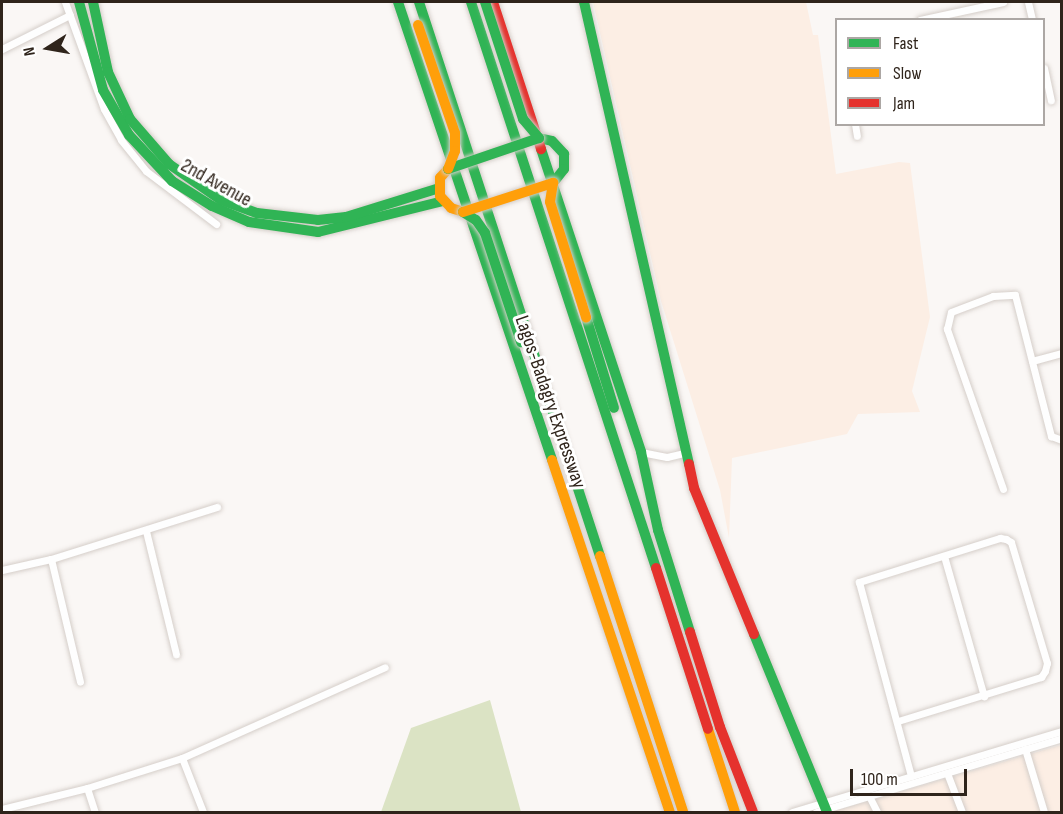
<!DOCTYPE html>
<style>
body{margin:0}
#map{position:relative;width:1063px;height:814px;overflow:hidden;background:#faf7f5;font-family:"Sofia Sans Condensed",sans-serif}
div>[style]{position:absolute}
.built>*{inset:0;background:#fceee4}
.green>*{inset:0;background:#dbe3c4}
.roads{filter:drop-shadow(0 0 2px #d5cec9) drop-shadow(0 0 2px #d5cec9)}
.street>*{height:7px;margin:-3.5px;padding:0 3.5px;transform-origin:3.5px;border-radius:3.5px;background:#fefefe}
.fast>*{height:10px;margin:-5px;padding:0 5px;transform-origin:5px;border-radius:5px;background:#30b455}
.slow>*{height:10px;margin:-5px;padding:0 5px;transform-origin:5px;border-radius:5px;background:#ff9f0a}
.jam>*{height:10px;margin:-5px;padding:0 5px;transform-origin:5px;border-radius:5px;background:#e5322d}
.bridges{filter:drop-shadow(0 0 2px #d5cec9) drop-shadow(0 0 2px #d5cec9)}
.fast-bridge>*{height:10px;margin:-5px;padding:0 5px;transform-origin:5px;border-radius:5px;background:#30b455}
.slow-bridge>*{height:10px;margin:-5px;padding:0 5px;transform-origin:5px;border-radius:5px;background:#ff9f0a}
span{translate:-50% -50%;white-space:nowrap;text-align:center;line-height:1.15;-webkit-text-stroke:6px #fff;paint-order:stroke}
.street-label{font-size:20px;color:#2f241b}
.frame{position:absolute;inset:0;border:3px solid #2f241b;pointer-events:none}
.legend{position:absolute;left:835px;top:18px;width:210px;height:108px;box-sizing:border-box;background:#fff;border:2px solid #aca7a4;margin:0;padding:8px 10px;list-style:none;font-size:18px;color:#2f241b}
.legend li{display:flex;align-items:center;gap:12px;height:30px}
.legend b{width:30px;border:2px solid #aca7a4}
.north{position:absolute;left:18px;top:18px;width:60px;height:60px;-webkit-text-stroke:4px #fff;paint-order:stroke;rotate:259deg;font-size:16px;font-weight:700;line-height:24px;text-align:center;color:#2f241b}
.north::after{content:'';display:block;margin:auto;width:21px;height:27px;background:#2f241b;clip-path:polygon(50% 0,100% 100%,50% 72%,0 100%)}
.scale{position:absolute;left:850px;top:769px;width:117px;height:27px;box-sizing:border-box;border:3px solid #2f241b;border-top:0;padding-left:8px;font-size:18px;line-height:21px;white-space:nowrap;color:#2f241b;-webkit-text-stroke:4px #fff;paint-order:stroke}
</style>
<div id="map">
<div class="built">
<i style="clip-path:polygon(593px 2px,806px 2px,813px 35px,818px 35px,836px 174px,899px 162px,910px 163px,930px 317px,912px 391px,920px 412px,858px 414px,847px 434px,732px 458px,729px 538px,720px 490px,661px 301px)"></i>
<i style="clip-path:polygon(1061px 745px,1061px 812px,831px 812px)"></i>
</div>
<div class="green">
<i style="clip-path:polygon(490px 700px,521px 812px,381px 812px,411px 728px)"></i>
</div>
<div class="roads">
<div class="street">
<i style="left:65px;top:2px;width:114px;rotate:70deg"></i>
<i style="left:104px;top:109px;width:35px;rotate:61deg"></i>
<i style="left:121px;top:140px;width:40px;rotate:51deg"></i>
<i style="left:146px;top:171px;width:88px;rotate:37.1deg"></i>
<i style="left:1028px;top:2px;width:18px;rotate:77deg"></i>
<i style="left:920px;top:20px;width:85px;rotate:-12.2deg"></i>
<i style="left:2px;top:49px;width:76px;rotate:-26.6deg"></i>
<i style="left:1044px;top:68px;width:33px;rotate:78deg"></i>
<i style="left:855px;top:124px;width:12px;rotate:81deg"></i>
<i style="left:1032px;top:361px;width:31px;rotate:-15deg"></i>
<i style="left:641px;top:452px;width:26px;rotate:11deg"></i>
<i style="left:667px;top:457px;width:18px;rotate:-13deg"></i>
<i style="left:1003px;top:489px;width:170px;rotate:-109.3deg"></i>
<i style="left:947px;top:329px;width:17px;rotate:-77deg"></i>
<i style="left:951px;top:312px;width:45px;rotate:-20.9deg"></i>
<i style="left:993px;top:296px;width:22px;rotate:-3deg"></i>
<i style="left:1015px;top:295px;width:146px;rotate:75.7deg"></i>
<i style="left:1051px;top:436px;width:12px;rotate:20deg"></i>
<i style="left:146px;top:531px;width:127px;rotate:76.3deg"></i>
<i style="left:944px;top:556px;width:146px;rotate:74.1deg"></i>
<i style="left:51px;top:559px;width:126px;rotate:76.7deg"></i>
<i style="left:2px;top:570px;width:50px;rotate:-12.7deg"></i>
<i style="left:51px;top:559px;width:174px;rotate:-17.4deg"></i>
<i style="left:898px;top:721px;width:150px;rotate:-17.1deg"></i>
<i style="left:1041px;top:677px;width:7px;rotate:-56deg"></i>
<i style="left:1045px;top:671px;width:8px;rotate:-76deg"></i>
<i style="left:1047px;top:663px;width:126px;rotate:-106.6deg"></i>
<i style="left:1011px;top:542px;width:6px;rotate:-149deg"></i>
<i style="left:1006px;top:539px;width:6px;rotate:-171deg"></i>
<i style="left:1000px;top:538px;width:148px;rotate:162.7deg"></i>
<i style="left:859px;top:582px;width:201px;rotate:75deg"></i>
<i style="left:1025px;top:749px;width:66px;rotate:73.2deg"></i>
<i style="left:182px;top:758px;width:58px;rotate:68.7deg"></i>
<i style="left:947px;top:773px;width:42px;rotate:69deg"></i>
<i style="left:87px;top:788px;width:25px;rotate:72deg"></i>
<i style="left:869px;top:796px;width:18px;rotate:63deg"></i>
<i style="left:2px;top:809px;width:88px;rotate:-13.9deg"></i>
<i style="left:87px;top:788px;width:100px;rotate:-17.5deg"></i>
<i style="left:182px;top:758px;width:222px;rotate:-24.1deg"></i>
<i style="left:792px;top:812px;width:282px;rotate:-16.7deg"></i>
<i style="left:816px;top:812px;width:257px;rotate:-16.7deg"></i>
</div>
<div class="fast">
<i style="left:79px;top:2px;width:91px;rotate:74.7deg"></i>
<i style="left:103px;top:90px;width:52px;rotate:60deg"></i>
<i style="left:129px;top:135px;width:63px;rotate:46.9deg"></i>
<i style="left:172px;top:181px;width:47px;rotate:32deg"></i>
<i style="left:212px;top:206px;width:40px;rotate:23.4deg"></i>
<i style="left:249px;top:222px;width:70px;rotate:8.2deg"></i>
<i style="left:318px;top:232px;width:129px;rotate:-13.9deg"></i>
<i style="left:93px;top:2px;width:72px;rotate:77.9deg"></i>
<i style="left:108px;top:72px;width:52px;rotate:64.9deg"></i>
<i style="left:130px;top:119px;width:60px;rotate:49.1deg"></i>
<i style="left:169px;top:164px;width:63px;rotate:34.7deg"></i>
<i style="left:221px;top:200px;width:38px;rotate:20deg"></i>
<i style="left:257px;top:213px;width:61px;rotate:6.5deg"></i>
<i style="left:318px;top:220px;width:28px;rotate:-6deg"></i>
<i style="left:346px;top:217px;width:97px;rotate:-17.3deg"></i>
<i style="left:398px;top:2px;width:483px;rotate:71.4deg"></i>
<i style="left:419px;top:2px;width:583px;rotate:71.91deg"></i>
<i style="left:471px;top:2px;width:595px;rotate:71.9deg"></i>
<i style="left:584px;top:2px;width:474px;rotate:77.2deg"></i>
<i style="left:539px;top:138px;width:13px;rotate:13deg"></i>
<i style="left:552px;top:141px;width:18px;rotate:47deg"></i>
<i style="left:564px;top:154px;width:15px;rotate:90deg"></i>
<i style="left:564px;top:169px;width:18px;rotate:128deg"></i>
<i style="left:541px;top:149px;width:319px;rotate:71.7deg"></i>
<i style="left:641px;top:452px;width:80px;rotate:77.7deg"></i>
<i style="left:658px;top:530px;width:107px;rotate:72.6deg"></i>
<i style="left:586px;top:317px;width:95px;rotate:72.9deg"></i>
<i style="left:754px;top:634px;width:192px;rotate:67.7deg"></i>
</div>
<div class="slow">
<i style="left:448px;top:169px;width:12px;rotate:132deg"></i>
<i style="left:440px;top:178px;width:18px;rotate:90deg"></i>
<i style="left:440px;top:196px;width:16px;rotate:47deg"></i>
<i style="left:451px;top:208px;width:13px;rotate:18deg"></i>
<i style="left:552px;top:460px;width:371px;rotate:71.5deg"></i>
<i style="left:600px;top:556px;width:269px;rotate:72deg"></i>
<i style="left:708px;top:729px;width:87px;rotate:72deg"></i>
</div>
<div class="jam">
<i style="left:493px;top:2px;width:155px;rotate:71.9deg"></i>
<i style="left:689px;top:464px;width:25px;rotate:78deg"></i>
<i style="left:694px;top:488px;width:158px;rotate:67.7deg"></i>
<i style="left:656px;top:568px;width:169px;rotate:72.1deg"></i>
<i style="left:690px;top:632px;width:100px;rotate:72.5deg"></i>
<i style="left:720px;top:727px;width:91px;rotate:68.8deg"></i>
</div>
</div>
<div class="bridges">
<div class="fast-bridge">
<i style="left:485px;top:2px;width:123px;rotate:72deg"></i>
<i style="left:523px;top:119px;width:25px;rotate:50deg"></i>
<i style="left:448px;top:169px;width:96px;rotate:-18.8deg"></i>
<i style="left:463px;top:212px;width:15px;rotate:32deg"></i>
<i style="left:476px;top:220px;width:16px;rotate:55deg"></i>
<i style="left:485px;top:233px;width:115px;rotate:71.7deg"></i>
</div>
<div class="slow-bridge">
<i style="left:418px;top:25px;width:114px;rotate:71.1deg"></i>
<i style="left:455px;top:133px;width:18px;rotate:90deg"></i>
<i style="left:455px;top:151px;width:19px;rotate:111deg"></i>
<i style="left:553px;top:183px;width:19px;rotate:99deg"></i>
<i style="left:550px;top:202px;width:121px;rotate:72.6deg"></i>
<i style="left:463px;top:212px;width:95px;rotate:-17.9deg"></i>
</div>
</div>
<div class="street-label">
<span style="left:216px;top:183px;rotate:29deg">2nd Avenue</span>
<span style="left:550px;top:402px;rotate:71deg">Lagos-Badagry Expressway</span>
</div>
<div class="frame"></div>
<ul class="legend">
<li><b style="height:8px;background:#30b455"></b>Fast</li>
<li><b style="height:8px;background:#ff9f0a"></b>Slow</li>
<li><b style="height:8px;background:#e5322d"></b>Jam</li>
</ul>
<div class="north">N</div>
<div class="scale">100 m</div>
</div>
